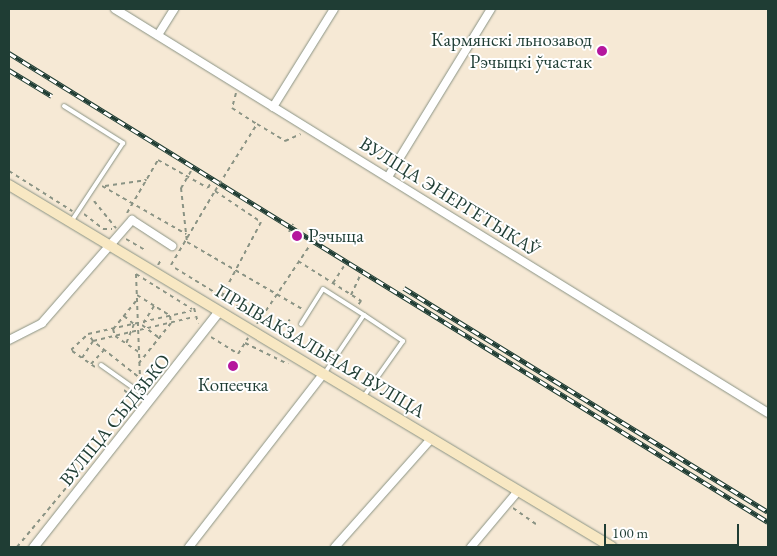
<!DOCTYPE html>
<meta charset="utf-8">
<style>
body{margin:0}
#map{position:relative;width:777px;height:556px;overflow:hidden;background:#f6e9d5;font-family:"EB Garamond",serif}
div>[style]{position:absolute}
.path>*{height:2px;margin-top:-1px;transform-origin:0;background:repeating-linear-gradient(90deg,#8a9384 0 4px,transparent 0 8px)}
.roads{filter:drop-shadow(0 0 1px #8a9384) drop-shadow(0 0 1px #8a9384)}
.service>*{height:4px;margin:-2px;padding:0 2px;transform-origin:2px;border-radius:2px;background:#fff}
.minor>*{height:8px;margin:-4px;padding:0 4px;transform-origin:4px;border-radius:4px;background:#fff}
.tertiary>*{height:9px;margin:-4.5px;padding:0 4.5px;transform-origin:4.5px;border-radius:4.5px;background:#fff}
.secondary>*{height:10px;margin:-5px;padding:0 5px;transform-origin:5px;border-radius:5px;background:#f8e8c3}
.rail>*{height:4.5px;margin-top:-2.25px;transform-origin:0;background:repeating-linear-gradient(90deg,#fff 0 8px,#1f3d34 0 16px);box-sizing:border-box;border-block:1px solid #1f3d34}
.path-bridge>*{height:2px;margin-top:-1px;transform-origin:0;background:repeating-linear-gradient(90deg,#8a9384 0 4px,transparent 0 8px)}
.dots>*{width:14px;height:14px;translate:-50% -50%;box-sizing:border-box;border:2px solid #fff;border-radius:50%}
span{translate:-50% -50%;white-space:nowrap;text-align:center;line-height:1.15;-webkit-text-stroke:4px #fff;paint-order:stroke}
.poi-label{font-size:19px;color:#1f3d34}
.right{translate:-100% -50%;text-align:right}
.left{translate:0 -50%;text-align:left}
.street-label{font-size:19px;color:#1f3d34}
.frame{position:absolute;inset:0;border:10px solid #1f3d34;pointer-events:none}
.scale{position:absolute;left:604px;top:524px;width:135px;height:22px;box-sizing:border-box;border:2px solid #1f3d34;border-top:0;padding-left:6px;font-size:15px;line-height:18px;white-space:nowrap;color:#1f3d34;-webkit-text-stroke:4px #fff;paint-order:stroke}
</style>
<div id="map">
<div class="path">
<i style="left:236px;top:93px;width:16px;rotate:105deg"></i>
<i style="left:232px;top:108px;width:30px;rotate:33deg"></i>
<i style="left:257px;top:124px;width:33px;rotate:31deg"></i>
<i style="left:285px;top:141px;width:17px;rotate:-24deg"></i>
<i style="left:9px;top:171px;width:75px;rotate:32.4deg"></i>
<i style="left:191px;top:171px;width:20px;rotate:120deg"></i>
<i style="left:181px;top:188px;width:54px;rotate:83.7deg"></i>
<i style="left:187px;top:242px;width:133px;rotate:30.2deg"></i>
<i style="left:102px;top:186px;width:97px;rotate:29.7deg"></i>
<i style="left:105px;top:186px;width:42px;rotate:-8.1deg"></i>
<i style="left:94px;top:201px;width:35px;rotate:51deg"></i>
<i style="left:127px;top:213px;width:61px;rotate:-59.7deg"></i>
<i style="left:158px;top:160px;width:57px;rotate:29.2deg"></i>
<i style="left:208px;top:188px;width:15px;rotate:-62deg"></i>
<i style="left:84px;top:214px;width:24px;rotate:38deg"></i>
<i style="left:103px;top:229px;width:9px"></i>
<i style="left:289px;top:232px;width:9px;rotate:-63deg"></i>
<i style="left:126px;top:239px;width:22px;rotate:30deg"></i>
<i style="left:298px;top:261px;width:75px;rotate:32.4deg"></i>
<i style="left:361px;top:301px;width:5px;rotate:127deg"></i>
<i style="left:158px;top:265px;width:6px;rotate:-59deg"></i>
<i style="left:171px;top:265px;width:86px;rotate:-59.3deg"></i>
<i style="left:215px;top:191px;width:55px;rotate:34deg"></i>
<i style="left:261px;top:222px;width:84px;rotate:117.8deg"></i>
<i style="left:175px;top:268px;width:178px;rotate:31.5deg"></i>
<i style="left:136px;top:274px;width:104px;rotate:87.8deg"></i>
<i style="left:136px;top:274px;width:66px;rotate:32deg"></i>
<i style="left:333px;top:283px;width:20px;rotate:-57deg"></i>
<i style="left:137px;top:295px;width:39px;rotate:32deg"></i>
<i style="left:170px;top:316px;width:7px;rotate:82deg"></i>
<i style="left:171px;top:323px;width:51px;rotate:128.7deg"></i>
<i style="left:351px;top:295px;width:21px;rotate:-65deg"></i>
<i style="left:136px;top:301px;width:36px;rotate:129deg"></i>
<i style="left:113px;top:329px;width:7px;rotate:74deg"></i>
<i style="left:115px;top:336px;width:29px;rotate:34deg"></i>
<i style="left:154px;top:306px;width:22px;rotate:122deg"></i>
<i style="left:142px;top:325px;width:21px;rotate:37deg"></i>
<i style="left:194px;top:308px;width:16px;rotate:75deg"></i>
<i style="left:124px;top:316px;width:13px;rotate:39deg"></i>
<i style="left:134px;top:324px;width:22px;rotate:112deg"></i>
<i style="left:257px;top:324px;width:95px;rotate:-56.1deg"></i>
<i style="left:274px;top:328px;width:18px;rotate:-27deg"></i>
<i style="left:211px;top:337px;width:32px;rotate:32deg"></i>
<i style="left:238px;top:354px;width:19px;rotate:-58deg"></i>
<i style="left:245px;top:343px;width:48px;rotate:26deg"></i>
<i style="left:82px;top:358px;width:20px;rotate:-57deg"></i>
<i style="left:93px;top:341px;width:7px;rotate:-124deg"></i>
<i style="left:91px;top:364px;width:19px;rotate:-47deg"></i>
<i style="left:95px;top:367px;width:29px;rotate:-145deg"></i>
<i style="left:71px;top:350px;width:23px;rotate:-43deg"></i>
<i style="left:88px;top:334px;width:106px;rotate:-12.6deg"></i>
<i style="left:150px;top:386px;width:73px;rotate:-141.7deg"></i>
<i style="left:93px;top:341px;width:104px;rotate:-13.4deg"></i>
<i style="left:124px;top:390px;width:17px;rotate:40deg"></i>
<i style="left:513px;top:508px;width:28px;rotate:35deg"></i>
<i style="left:17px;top:547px;width:107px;rotate:-50.3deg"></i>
</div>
<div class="roads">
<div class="service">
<i style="left:64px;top:106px;width:70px;rotate:32.1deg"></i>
<i style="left:123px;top:143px;width:95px;rotate:123.4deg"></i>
<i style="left:301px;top:324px;width:41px;rotate:-57.8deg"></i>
<i style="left:323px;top:289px;width:49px;rotate:32.4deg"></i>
<i style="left:101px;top:365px;width:59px;rotate:35.3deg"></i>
<i style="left:324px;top:374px;width:71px;rotate:-55.9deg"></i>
<i style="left:364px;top:315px;width:47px;rotate:33.7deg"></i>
<i style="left:403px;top:341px;width:67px;rotate:125.3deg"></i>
</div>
<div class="minor">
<i style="left:115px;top:9px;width:768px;rotate:31.74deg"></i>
<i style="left:158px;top:35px;width:31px;rotate:-58deg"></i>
<i style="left:273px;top:107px;width:115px;rotate:-58.1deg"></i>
<i style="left:388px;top:177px;width:197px;rotate:-58.5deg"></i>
<i style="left:9px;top:340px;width:37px;rotate:-27deg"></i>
<i style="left:42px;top:323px;width:137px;rotate:-48.9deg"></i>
<i style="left:132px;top:220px;width:48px;rotate:33deg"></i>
<i style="left:189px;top:547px;width:219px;rotate:-52.2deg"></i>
<i style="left:335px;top:547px;width:144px;rotate:-48.4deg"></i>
<i style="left:471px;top:547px;width:73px;rotate:-50deg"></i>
</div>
<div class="tertiary">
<i style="left:33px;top:547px;width:300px;rotate:-51.8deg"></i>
</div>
<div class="secondary">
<i style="left:9px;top:185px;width:703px;rotate:30.98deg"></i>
</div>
</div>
<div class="rail">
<i style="left:9px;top:53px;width:892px;rotate:31.71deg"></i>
<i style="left:9px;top:70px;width:50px;rotate:31.2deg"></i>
<i style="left:404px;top:288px;width:427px;rotate:31.6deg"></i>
</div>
<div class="path-bridge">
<i style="left:215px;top:191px;width:79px;rotate:-57.9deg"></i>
</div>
<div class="dots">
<i style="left:602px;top:51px;background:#b5179e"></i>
<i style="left:297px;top:236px;background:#b5179e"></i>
<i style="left:233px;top:366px;background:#b5179e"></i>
</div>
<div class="poi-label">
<span class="right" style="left:592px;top:51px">Кармянскі льнозавод<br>Рэчыцкі ўчастак</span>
<span class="left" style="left:308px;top:236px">Рэчыца</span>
<span style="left:233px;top:385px">Копеечка</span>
</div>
<div class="street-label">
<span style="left:450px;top:197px;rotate:32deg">ВУЛІЦА ЭНЕРГЕТЫКАЎ</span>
<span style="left:320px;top:351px;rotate:31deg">ПРЫВАКЗАЛЬНАЯ ВУЛІЦА</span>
<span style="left:115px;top:420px;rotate:-51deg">ВУЛІЦА СЫДЗЬКО</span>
</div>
<div class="frame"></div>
<div class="scale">100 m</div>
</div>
